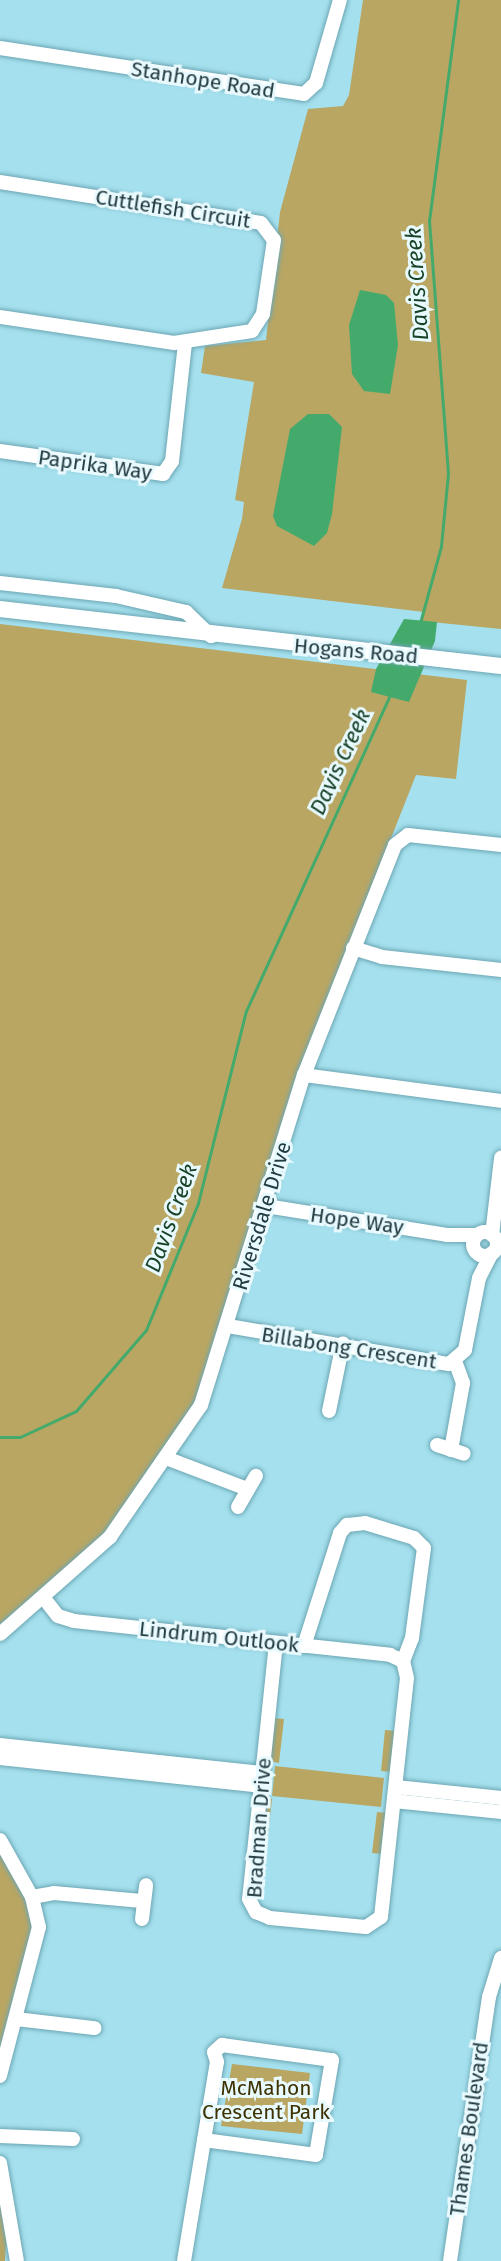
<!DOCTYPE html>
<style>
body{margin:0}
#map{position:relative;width:501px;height:2261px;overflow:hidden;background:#a5e0ee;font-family:"Fira Sans",sans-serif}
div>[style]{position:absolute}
.green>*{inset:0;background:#b9a663}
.water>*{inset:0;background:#44aa6c}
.stream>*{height:3px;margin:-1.5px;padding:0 1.5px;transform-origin:1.5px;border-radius:1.5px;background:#44aa6c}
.roads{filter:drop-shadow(0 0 2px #6ca6b3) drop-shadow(0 0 2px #6ca6b3)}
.minor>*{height:14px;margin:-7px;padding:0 7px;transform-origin:7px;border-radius:7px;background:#fff}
.minor>.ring{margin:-7px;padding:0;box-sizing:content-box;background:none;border:14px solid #fff;border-radius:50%}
.tertiary>*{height:16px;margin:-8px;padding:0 8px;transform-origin:8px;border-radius:8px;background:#fff}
span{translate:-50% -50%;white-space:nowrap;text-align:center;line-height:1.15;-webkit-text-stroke:6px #e8fafe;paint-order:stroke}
.street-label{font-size:21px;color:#223b40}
.park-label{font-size:21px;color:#3f3201}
.water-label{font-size:22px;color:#194329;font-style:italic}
</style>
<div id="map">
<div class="green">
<i style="clip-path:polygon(363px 0,501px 0,501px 629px,421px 621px,424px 612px,222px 588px,242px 519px,244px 502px,235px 500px,254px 382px,201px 373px,205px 346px,266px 340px,280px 212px,308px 109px,343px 106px,349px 95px)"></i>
<i style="clip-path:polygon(0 624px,467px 680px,456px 779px,416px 775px,304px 1058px,196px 1401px,115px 1522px,82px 1556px,0 1624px)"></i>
<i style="clip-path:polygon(274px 1718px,284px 1719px,279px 1763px,269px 1761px)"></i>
<i style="clip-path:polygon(385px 1730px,396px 1731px,392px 1772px,381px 1771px)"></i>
<i style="clip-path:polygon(275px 1766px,384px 1778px,381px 1807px,272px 1796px)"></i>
<i style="clip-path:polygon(265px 1798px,272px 1799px,267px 1842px,261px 1841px)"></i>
<i style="clip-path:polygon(377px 1812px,387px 1813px,383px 1854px,372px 1853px)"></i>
<i style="clip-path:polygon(0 1851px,29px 1906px,33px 1932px,0 2052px)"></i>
<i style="clip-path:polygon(232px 2064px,310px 2073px,302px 2134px,221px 2126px)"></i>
<i style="clip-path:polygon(0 2194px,7px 2229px,5px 2261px,0 2261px)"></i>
</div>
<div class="water">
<i style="clip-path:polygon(360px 290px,386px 295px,394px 303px,398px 345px,390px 394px,364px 391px,352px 374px,349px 325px)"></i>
<i style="clip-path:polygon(308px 414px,329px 414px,342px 427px,332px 514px,327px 533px,314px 546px,277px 526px,273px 516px,290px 429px)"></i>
<i style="clip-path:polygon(404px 619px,437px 622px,435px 641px,409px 702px,371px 692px,376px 669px)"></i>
</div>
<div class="stream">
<i style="left:420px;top:623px;width:80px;rotate:-74.7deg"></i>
<i style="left:441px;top:546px;width:73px;rotate:-84.5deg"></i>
<i style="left:448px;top:473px;width:253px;rotate:-94.3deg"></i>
<i style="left:429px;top:221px;width:223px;rotate:-82.5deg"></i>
<i style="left:0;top:1437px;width:20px"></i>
<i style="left:20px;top:1437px;width:62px;rotate:-24.9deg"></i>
<i style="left:76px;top:1411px;width:107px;rotate:-49.2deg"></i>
<i style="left:146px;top:1330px;width:137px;rotate:-67.7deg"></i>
<i style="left:198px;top:1203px;width:198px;rotate:-76deg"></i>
<i style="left:246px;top:1011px;width:347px;rotate:-65.5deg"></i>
</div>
<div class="roads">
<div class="minor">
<i style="left:0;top:48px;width:307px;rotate:8.6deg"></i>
<i style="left:304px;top:94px;width:16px;rotate:-43deg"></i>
<i style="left:316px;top:83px;width:86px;rotate:-73.9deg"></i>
<i style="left:0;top:182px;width:264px;rotate:8.9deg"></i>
<i style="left:261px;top:223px;width:21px;rotate:53deg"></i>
<i style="left:274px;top:240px;width:75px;rotate:98.5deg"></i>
<i style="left:263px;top:314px;width:20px;rotate:123deg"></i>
<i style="left:252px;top:331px;width:79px;rotate:171.3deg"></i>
<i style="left:174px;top:343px;width:176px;rotate:-171.5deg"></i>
<i style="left:0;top:451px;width:165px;rotate:8deg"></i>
<i style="left:163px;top:474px;width:16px;rotate:-55deg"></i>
<i style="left:172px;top:461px;width:119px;rotate:-83.7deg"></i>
<i style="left:0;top:583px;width:117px;rotate:6.4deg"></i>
<i style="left:116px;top:596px;width:72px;rotate:12.9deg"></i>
<i style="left:186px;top:612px;width:35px;rotate:44deg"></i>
<i style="left:353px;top:948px;width:30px;rotate:17deg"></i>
<i style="left:382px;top:957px;width:120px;rotate:6.2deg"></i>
<i style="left:304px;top:1075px;width:199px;rotate:7.5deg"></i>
<i style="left:266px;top:1206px;width:183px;rotate:9.1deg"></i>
<i style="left:447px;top:1235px;width:30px"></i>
<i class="ring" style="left:473px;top:1232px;width:10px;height:10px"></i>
<i style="left:492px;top:1235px;width:78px;rotate:-83.3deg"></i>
<i style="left:228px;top:1326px;width:224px;rotate:9.8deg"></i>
<i style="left:449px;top:1364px;width:21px;rotate:-41deg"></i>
<i style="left:465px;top:1350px;width:73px;rotate:-79deg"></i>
<i style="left:479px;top:1278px;width:28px;rotate:-63deg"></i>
<i style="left:329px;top:1411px;width:69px;rotate:-78.4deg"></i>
<i style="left:437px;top:1445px;width:28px;rotate:18deg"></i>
<i style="left:451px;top:1450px;width:68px;rotate:-79.8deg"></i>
<i style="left:463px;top:1383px;width:23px;rotate:-110deg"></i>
<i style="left:166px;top:1458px;width:87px;rotate:20.9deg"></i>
<i style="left:238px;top:1507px;width:36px;rotate:-60deg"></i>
<i style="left:43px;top:1597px;width:24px;rotate:52deg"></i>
<i style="left:58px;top:1616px;width:17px;rotate:17deg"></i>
<i style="left:74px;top:1621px;width:318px;rotate:6.1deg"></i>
<i style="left:390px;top:1655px;width:14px;rotate:25deg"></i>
<i style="left:0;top:1634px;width:147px;rotate:-41.4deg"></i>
<i style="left:110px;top:1537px;width:160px;rotate:-55.4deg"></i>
<i style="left:201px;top:1405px;width:346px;rotate:-72.7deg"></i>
<i style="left:304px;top:1075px;width:247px;rotate:-68.4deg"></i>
<i style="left:395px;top:845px;width:16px;rotate:-38deg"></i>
<i style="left:408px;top:835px;width:94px;rotate:6.1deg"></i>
<i style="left:276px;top:1643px;width:257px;rotate:96deg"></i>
<i style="left:249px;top:1899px;width:15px;rotate:62deg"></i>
<i style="left:256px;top:1912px;width:15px;rotate:23deg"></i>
<i style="left:270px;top:1918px;width:96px;rotate:5.4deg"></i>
<i style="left:366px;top:1927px;width:18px;rotate:-34deg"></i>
<i style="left:381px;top:1917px;width:240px;rotate:-83.8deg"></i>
<i style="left:407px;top:1678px;width:17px;rotate:-103deg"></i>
<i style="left:304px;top:1646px;width:119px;rotate:-72.3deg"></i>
<i style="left:340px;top:1533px;width:11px;rotate:-49deg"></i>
<i style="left:347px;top:1525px;width:18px;rotate:-6deg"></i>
<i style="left:365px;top:1523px;width:51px;rotate:17deg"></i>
<i style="left:414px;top:1538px;width:14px;rotate:45deg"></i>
<i style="left:424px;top:1548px;width:91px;rotate:97.6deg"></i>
<i style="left:412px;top:1638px;width:25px;rotate:111deg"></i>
<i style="left:0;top:1745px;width:263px;rotate:6.1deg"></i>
<i style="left:0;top:1758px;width:262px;rotate:6.1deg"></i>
<i style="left:396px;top:1787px;width:106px;rotate:6deg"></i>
<i style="left:394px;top:1801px;width:108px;rotate:5.9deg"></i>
<i style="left:0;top:1840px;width:65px;rotate:60.7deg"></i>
<i style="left:32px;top:1897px;width:31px;rotate:77deg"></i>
<i style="left:39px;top:1927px;width:154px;rotate:104.7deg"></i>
<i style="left:32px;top:1897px;width:22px;rotate:-10deg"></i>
<i style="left:54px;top:1893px;width:88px;rotate:5.2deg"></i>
<i style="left:142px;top:1919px;width:34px;rotate:-83deg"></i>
<i style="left:16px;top:2019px;width:79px;rotate:6.6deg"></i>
<i style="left:0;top:2136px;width:73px;rotate:2.4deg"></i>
<i style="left:0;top:2163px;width:99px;rotate:80.2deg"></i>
<i style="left:184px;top:2261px;width:202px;rotate:-80.6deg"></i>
<i style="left:217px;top:2062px;width:10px;rotate:-107deg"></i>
<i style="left:214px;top:2052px;width:11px;rotate:-41deg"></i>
<i style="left:222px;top:2045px;width:111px;rotate:7.8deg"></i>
<i style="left:332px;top:2060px;width:96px;rotate:99.6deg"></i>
<i style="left:316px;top:2155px;width:113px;rotate:-172.4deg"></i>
<i style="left:450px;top:2261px;width:267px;rotate:-81.6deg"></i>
<i style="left:489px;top:1997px;width:41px;rotate:-72.9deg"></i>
</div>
<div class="tertiary">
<i style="left:0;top:609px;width:504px;rotate:6.49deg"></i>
</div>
</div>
<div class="street-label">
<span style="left:203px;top:80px;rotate:9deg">Stanhope Road</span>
<span style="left:173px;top:209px;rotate:9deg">Cuttlefish Circuit</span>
<span style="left:95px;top:465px;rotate:8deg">Paprika Way</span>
<span style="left:356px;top:651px;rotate:5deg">Hogans Road</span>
<span style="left:262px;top:1216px;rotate:-73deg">Riversdale Drive</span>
<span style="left:357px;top:1221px;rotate:8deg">Hope Way</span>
<span style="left:349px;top:1348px;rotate:9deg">Billabong Crescent</span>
<span style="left:219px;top:1637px;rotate:6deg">Lindrum Outlook</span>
<span style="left:259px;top:1828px;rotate:-86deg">Bradman Drive</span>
<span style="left:469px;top:2129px;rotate:-82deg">Thames Boulevard</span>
</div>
<div class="park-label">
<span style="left:266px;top:2100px">McMahon<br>Crescent Park</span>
</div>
<div class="water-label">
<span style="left:417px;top:284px;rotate:-94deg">Davis Creek</span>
<span style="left:340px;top:762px;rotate:-65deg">Davis Creek</span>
<span style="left:171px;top:1218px;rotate:-70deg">Davis Creek</span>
</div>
</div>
